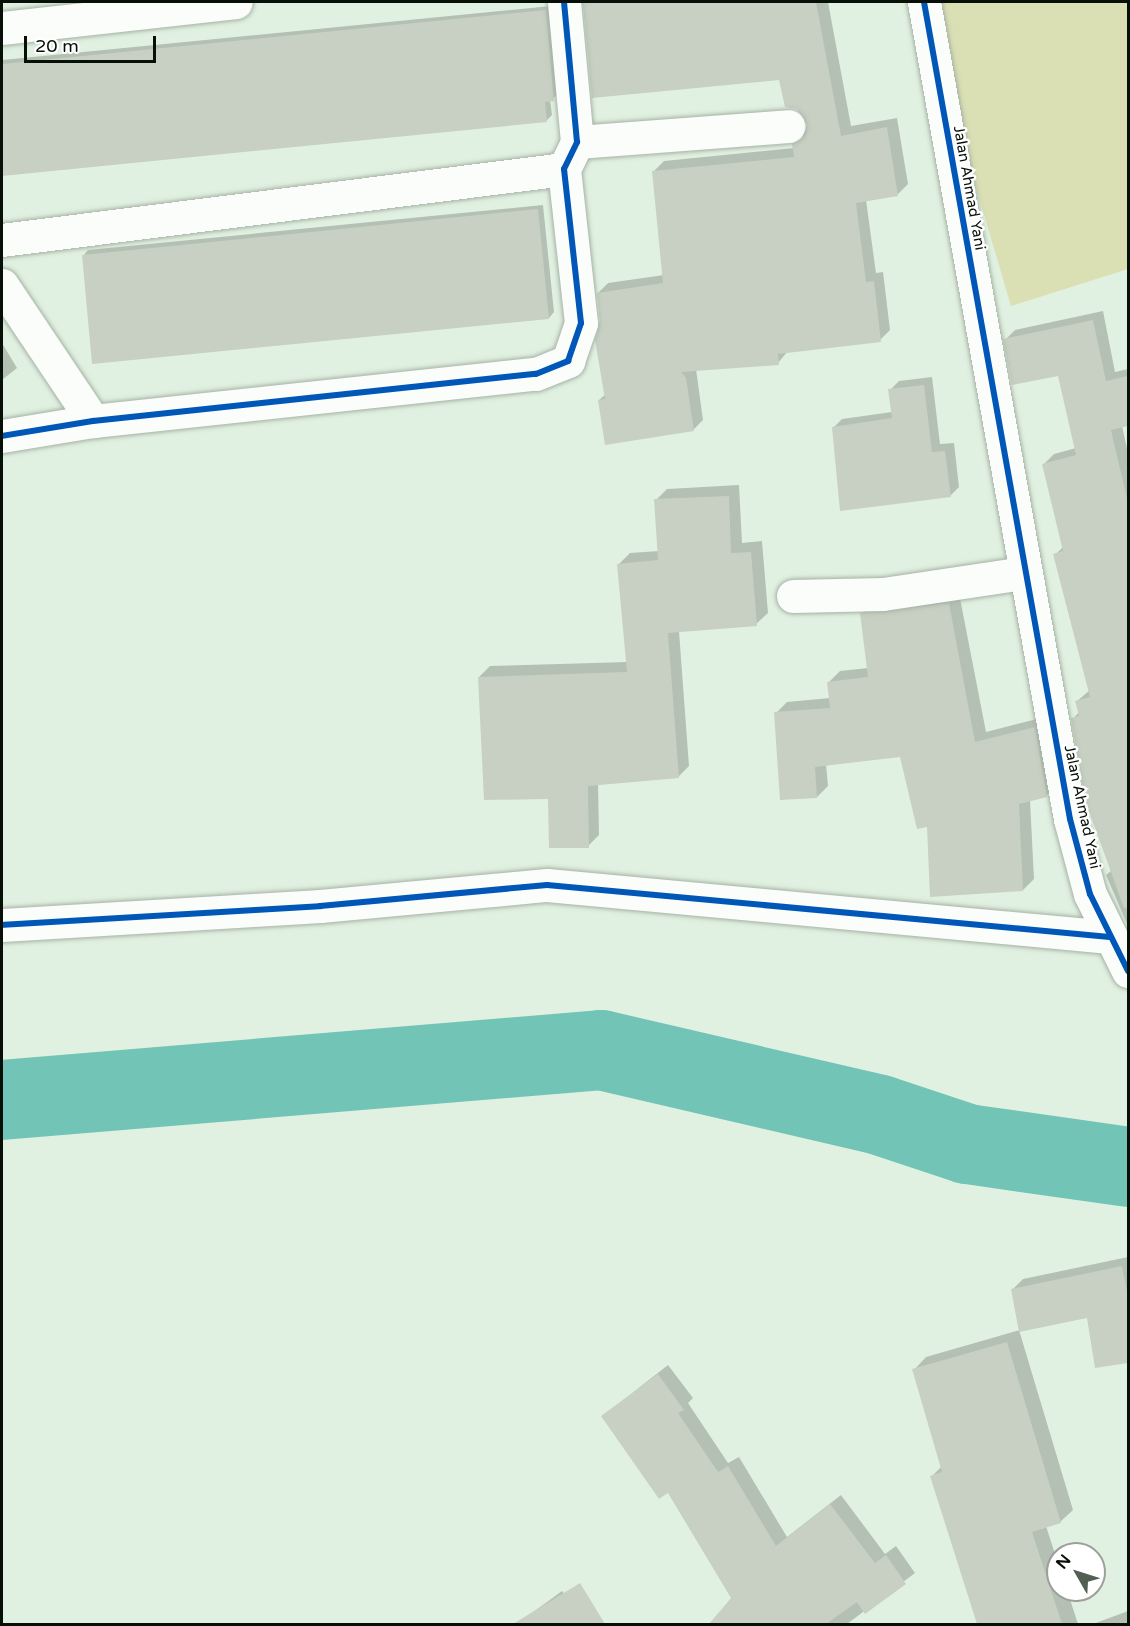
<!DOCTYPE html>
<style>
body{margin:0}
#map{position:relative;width:1130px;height:1626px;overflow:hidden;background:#e1f1e1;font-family:"Varela Round",sans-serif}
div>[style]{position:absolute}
.green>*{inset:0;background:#dadfb4}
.shadow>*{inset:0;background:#0003}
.river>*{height:80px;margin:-40px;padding:0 40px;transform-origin:40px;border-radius:40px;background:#72c4b6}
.building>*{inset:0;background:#c7d0c3}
.roads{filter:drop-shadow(0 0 2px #a6b2a6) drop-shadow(0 0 2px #a6b2a6)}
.street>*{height:33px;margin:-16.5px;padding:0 16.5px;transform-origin:16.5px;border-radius:16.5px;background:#fafdfa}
.secondary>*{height:33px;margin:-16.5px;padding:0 16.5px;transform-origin:16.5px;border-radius:16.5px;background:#fafdfa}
.cycleway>*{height:6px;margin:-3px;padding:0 3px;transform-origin:3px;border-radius:3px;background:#0057b8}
span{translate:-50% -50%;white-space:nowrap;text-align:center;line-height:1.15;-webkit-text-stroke:5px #fff;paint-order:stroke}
.street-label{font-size:15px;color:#071007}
.frame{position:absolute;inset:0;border:3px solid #071007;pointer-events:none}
.north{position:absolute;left:1046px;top:1542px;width:60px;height:60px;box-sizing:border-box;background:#fff;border:2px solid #9c9f9c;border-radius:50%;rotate:309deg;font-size:16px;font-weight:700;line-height:24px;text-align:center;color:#071007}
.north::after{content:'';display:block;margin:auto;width:21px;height:27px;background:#535f53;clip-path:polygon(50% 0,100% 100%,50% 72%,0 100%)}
.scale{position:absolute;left:24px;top:36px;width:132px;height:27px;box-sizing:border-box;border:3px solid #071007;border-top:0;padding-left:8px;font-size:18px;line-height:21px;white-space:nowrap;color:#071007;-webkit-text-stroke:4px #fff;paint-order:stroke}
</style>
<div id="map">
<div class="green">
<i style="clip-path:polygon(921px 2px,1128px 2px,1128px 269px,1011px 306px)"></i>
</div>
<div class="shadow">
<i style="clip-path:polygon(583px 2px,828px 2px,851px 126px,897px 118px,908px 184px,898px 194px,866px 200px,876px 273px,883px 272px,890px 330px,880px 340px,788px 351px,778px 363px,696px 369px,703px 420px,693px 430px,599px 400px,606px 394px,598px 293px,608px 283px,664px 275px,654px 171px,664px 161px,794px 148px,808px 125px,780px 78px,593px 96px)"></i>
<i style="clip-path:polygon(551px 6px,559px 94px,550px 100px,552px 115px,547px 120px,2px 174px,2px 60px)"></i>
<i style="clip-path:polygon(543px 205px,554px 312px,549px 318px,83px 256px,88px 250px)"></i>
<i style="clip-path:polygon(1103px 311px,1115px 372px,1128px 369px,1128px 424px,1122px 426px,1128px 453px,1128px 926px,1106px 875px,1112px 870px,1073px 719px,1079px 712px,1076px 702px,1090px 690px,1055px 555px,1064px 546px,1044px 464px,1054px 454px,1076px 448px,1059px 374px,1005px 340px,1015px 330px)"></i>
<i style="clip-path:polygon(2px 343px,17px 368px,2px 380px)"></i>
<i style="clip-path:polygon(932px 377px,940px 444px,954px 443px,959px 487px,950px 496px,833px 428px,842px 419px,892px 412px,890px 390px,899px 381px)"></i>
<i style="clip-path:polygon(739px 485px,742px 543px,762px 541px,768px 613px,756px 624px,679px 631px,689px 766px,678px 777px,598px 783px,599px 835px,588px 846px,550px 797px,479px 677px,490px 666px,627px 662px,619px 564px,630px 553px,659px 551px,656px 500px,667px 489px)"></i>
<i style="clip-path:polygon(959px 593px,986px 732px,1045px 717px,1057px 785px,1046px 796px,1030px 800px,1034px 879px,1023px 890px,928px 825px,901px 755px,826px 764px,828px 786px,817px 797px,776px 713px,787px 702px,830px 698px,829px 682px,840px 671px,868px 668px,862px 614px,873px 603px)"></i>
<i style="clip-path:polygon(1128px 1257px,1128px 1361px,1097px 1366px,1088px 1316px,1019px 1330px,1073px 1510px,1060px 1522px,1046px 1526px,1058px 1563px,1058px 1590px,1067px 1590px,1078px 1624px,1018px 1624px,1017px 1621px,979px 1624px,932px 1476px,942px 1466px,914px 1370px,926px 1357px,1020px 1330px,1012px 1290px,1023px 1279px)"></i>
<i style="clip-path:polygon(668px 1365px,693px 1398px,688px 1403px,728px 1463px,739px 1457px,787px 1537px,841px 1495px,885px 1554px,896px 1546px,915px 1573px,847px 1624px,711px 1624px,733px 1598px,668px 1491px,603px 1416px)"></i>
<i style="clip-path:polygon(562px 1591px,588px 1624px,529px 1624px,525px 1618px)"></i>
<i style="clip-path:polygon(1128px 1611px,1128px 1624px,1093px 1624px)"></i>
</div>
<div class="river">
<i style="left:2px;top:1100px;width:601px;rotate:-4.77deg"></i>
<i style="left:601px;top:1050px;width:286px;rotate:13.1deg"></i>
<i style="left:880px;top:1115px;width:92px;rotate:18.4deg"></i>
<i style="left:967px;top:1144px;width:163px;rotate:8.1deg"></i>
</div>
<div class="building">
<i style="clip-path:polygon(583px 2px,816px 2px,841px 136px,887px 127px,898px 196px,856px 203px,866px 282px,874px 281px,881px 342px,778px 354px,779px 365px,681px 372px,686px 378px,694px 431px,605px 445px,598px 400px,605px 399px,595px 340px,600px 321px,597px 293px,663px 283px,652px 171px,794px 157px,792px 144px,805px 135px,807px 125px,797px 109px,785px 107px,779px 80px,592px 98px)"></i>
<i style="clip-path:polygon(546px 10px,554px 101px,545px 102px,547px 122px,2px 176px,2px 64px)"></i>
<i style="clip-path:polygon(538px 209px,549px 319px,92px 364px,82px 255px)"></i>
<i style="clip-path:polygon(1093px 320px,1106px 381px,1128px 376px,1128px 426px,1111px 430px,1128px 503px,1128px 907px,1124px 908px,1086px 803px,1071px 718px,1079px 716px,1075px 701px,1090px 697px,1053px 554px,1063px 551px,1042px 464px,1076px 455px,1058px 376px,1012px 385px,1003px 339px)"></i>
<i style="clip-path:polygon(924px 385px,932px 452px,945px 451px,951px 497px,840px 511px,832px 427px,892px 418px,888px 389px)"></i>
<i style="clip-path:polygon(729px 496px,731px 553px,751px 552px,757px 626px,668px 633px,679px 778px,588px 786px,589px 848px,549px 848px,548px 799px,484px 800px,478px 677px,627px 672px,617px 564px,658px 560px,654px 499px)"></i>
<i style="clip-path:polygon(949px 603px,975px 742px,1035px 727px,1047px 797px,1019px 804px,1023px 891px,930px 897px,927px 827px,917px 829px,900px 757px,815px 767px,817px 798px,780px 800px,774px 712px,830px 708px,827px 682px,868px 677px,860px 613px)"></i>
<i style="clip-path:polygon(1122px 1266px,1128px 1297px,1128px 1363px,1095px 1368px,1087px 1318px,1019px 1332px,1011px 1289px)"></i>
<i style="clip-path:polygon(1007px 1342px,1061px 1523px,1032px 1532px,1062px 1624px,977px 1624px,930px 1476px,942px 1472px,912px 1369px)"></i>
<i style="clip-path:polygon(658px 1374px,684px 1410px,678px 1413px,718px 1472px,728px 1466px,776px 1546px,830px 1504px,875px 1563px,886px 1555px,906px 1584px,865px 1614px,857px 1602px,826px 1624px,709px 1624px,731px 1598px,668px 1493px,659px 1499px,601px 1416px)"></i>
<i style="clip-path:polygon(580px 1583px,605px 1624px,513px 1624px)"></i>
</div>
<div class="roads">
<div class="street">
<i style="left:2px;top:28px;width:235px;rotate:-6.3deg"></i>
<i style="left:577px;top:142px;width:212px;rotate:-4.3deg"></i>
<i style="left:2px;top:240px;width:566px;rotate:-7.2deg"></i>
<i style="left:2px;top:285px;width:164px;rotate:56.2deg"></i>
<i style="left:2px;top:436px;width:92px;rotate:-9.4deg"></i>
<i style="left:93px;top:421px;width:445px;rotate:-6.1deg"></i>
<i style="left:536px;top:374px;width:35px;rotate:-22deg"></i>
<i style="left:568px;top:361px;width:40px;rotate:-71.1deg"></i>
<i style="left:581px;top:323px;width:155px;rotate:-96.3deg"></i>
<i style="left:564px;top:169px;width:30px;rotate:-64deg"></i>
<i style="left:577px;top:142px;width:141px;rotate:-95.3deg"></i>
<i style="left:793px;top:596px;width:90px;rotate:-1.3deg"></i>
<i style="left:883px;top:594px;width:142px;rotate:-8.5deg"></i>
<i style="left:2px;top:925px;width:319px;rotate:-3.4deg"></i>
<i style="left:320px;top:906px;width:228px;rotate:-5.3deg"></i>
<i style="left:547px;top:885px;width:565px;rotate:5.28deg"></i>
</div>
<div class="secondary">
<i style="left:924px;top:2px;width:830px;rotate:79.87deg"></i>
<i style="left:1070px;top:819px;width:78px;rotate:75.1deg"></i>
<i style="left:1090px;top:894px;width:86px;rotate:63.7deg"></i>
</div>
</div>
<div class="cycleway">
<i style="left:924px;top:2px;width:830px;rotate:79.87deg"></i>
<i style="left:1070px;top:819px;width:78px;rotate:75.1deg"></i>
<i style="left:1090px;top:894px;width:86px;rotate:63.7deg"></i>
<i style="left:2px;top:436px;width:92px;rotate:-9.4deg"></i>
<i style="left:93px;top:421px;width:445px;rotate:-6.1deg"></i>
<i style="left:536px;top:374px;width:35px;rotate:-22deg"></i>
<i style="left:568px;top:361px;width:40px;rotate:-71.1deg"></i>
<i style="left:581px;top:323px;width:155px;rotate:-96.3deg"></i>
<i style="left:564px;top:169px;width:30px;rotate:-64deg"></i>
<i style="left:577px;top:142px;width:141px;rotate:-95.3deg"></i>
<i style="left:2px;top:925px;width:319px;rotate:-3.4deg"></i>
<i style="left:320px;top:906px;width:228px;rotate:-5.3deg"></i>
<i style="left:547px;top:885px;width:565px;rotate:5.28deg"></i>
</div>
<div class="street-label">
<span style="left:969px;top:188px;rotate:80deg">Jalan Ahmad Yani</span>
<span style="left:1082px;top:807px;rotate:78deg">Jalan Ahmad Yani</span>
</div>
<div class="frame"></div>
<div class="north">N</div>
<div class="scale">20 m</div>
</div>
